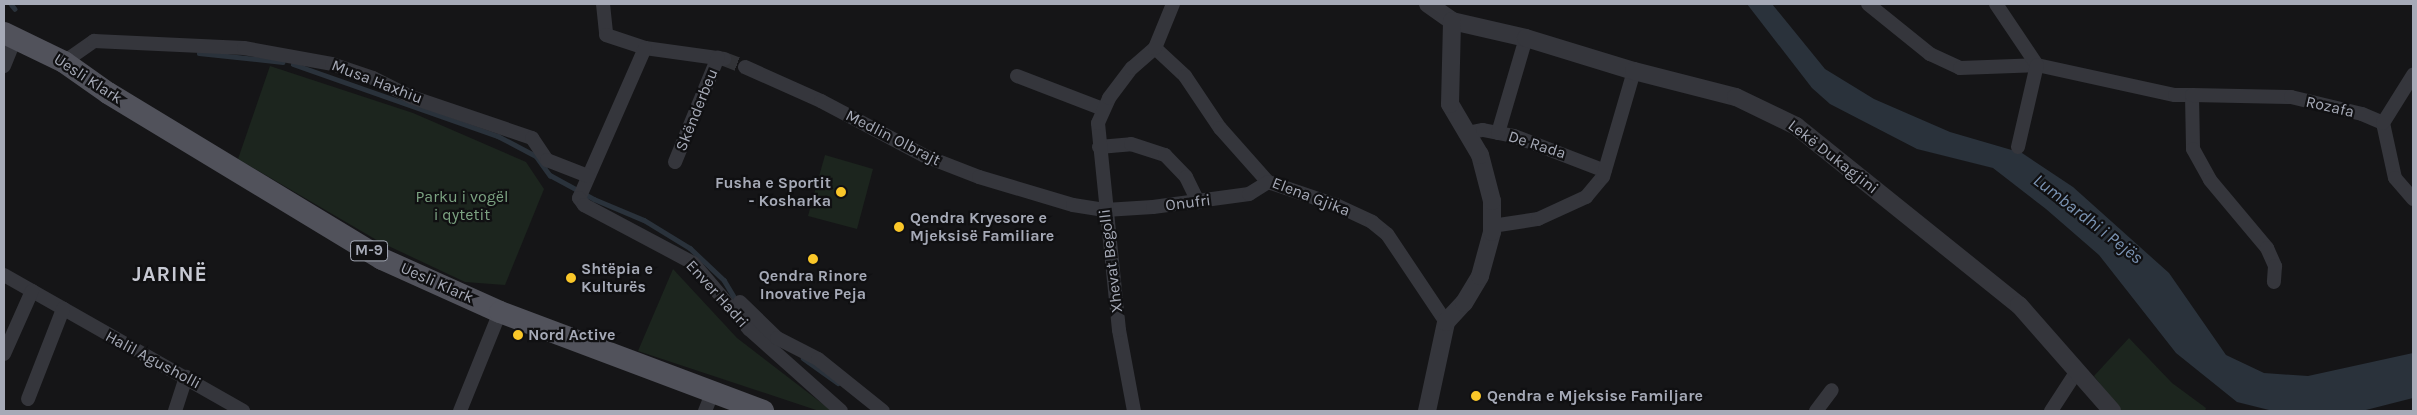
<!DOCTYPE html>
<meta charset="utf-8">
<style>
body{margin:0}
#map{position:relative;width:2417px;height:415px;overflow:hidden;background:#151517;font-family:Karla,sans-serif}
div>[style]{position:absolute}
.green>*{inset:0;background:#1c251e}
.water>*{inset:0;background:#2a323b}
.stream>*{height:4.5px;margin:-2.25px;padding:0 2.25px;transform-origin:2.25px;border-radius:2.25px;background:#2a323b}
.minor-tunnel>*{height:14px;margin-top:-7px;transform-origin:0;background:repeating-linear-gradient(90deg,#323337 0 14px,transparent 0 21px)}
.minor>*{height:14px;margin:-7px;padding:0 7px;transform-origin:7px;border-radius:7px;background:#35363c}
.tertiary>*{height:18px;margin:-9px;padding:0 9px;transform-origin:9px;border-radius:9px;background:#35363c}
.primary>*{height:22px;margin:-11px;padding:0 11px;transform-origin:11px;border-radius:11px;background:#51525b}
.dots>*{width:14px;height:14px;translate:-50% -50%;box-sizing:border-box;border:2px solid #101012;border-radius:50%}
span{translate:-50% -50%;white-space:nowrap;text-align:center;line-height:1.15;-webkit-text-stroke:4.5px #101012;paint-order:stroke}
.shield-label span{padding:1px 4px;background:#101012;border:1px solid;border-radius:4px;-webkit-text-stroke-width:0}
.shield-label{font-size:15px;color:#a6aab7;font-weight:700}
.street-label{font-size:16px;color:#a6aab7}
.poi-label{font-size:16px;color:#a6aab7;font-weight:700}
.right{translate:-100% -50%;text-align:right}
.left{translate:0 -50%;text-align:left}
.park-label{font-size:16px;color:#7ca382}
.water-label{font-size:18px;color:#7b94b4;font-style:italic}
.district-label{font-size:21px;color:#c7c9d3;font-weight:700;letter-spacing:1px}
.frame{position:absolute;inset:0;border:5px solid #a6aab7;pointer-events:none}
</style>
<div id="map">
<div class="green">
<i style="clip-path:polygon(270px 66px,413px 113px,526px 162px,544px 189px,505px 285px,465px 282px,380px 242px,238px 159px)"></i>
<i style="clip-path:polygon(825px 155px,873px 169px,857px 229px,808px 216px)"></i>
<i style="clip-path:polygon(673px 269px,737px 338px,832px 411px,819px 411px,638px 351px)"></i>
<i style="clip-path:polygon(2129px 338px,2172px 383px,2206px 408px,2205px 411px,2121px 411px,2094px 376px)"></i>
</div>
<div class="water">
<i style="clip-path:polygon(1747px 4px,1772px 4px,1825px 69px,1874px 99px,1950px 132px,2022px 153px,2073px 187px,2169px 273px,2226px 355px,2264px 373px,2308px 376px,2413px 353px,2413px 398px,2362px 411px,2273px 411px,2237px 402px,2176px 353px,2099px 255px,2046px 209px,1993px 168px,1917px 149px,1830px 104px,1812px 88px)"></i>
</div>
<div class="stream">
<i style="left:11px;top:4px;width:6px;rotate:51deg"></i>
<i style="left:199px;top:53px;width:84px;rotate:6.1deg"></i>
<i style="left:293px;top:64px;width:217px;rotate:19.4deg"></i>
<i style="left:498px;top:136px;width:43px;rotate:27.8deg"></i>
<i style="left:536px;top:156px;width:24px;rotate:54deg"></i>
<i style="left:550px;top:175px;width:50px;rotate:28.6deg"></i>
<i style="left:594px;top:199px;width:54px;rotate:22.8deg"></i>
<i style="left:644px;top:220px;width:54px;rotate:31.3deg"></i>
<i style="left:690px;top:248px;width:47px;rotate:43.3deg"></i>
<i style="left:724px;top:280px;width:26px;rotate:59deg"></i>
<i style="left:803px;top:358px;width:43px;rotate:35.5deg"></i>
</div>
<div class="minor-tunnel">
<i style="left:724px;top:59px;width:22px;rotate:21deg"></i>
</div>
<div class="minor">
<i style="left:603px;top:4px;width:31px;rotate:84deg"></i>
<i style="left:606px;top:35px;width:41px;rotate:18.4deg"></i>
<i style="left:645px;top:48px;width:80px;rotate:7.9deg"></i>
<i style="left:1868px;top:4px;width:80px;rotate:38.9deg"></i>
<i style="left:1930px;top:54px;width:33px;rotate:25deg"></i>
<i style="left:1960px;top:68px;width:77px;rotate:-2.2deg"></i>
<i style="left:2037px;top:65px;width:141px;rotate:12.3deg"></i>
<i style="left:2175px;top:95px;width:17px"></i>
<i style="left:2192px;top:95px;width:54px;rotate:88.9deg"></i>
<i style="left:2193px;top:149px;width:35px;rotate:61deg"></i>
<i style="left:2210px;top:180px;width:89px;rotate:50deg"></i>
<i style="left:2267px;top:248px;width:20px;rotate:66deg"></i>
<i style="left:2275px;top:266px;width:16px;rotate:94deg"></i>
<i style="left:1996px;top:4px;width:73px;rotate:56.1deg"></i>
<i style="left:645px;top:48px;width:164px;rotate:113.7deg"></i>
<i style="left:579px;top:198px;width:9px;rotate:54deg"></i>
<i style="left:584px;top:205px;width:123px;rotate:28deg"></i>
<i style="left:693px;top:263px;width:87px;rotate:49.7deg"></i>
<i style="left:749px;top:329px;width:123px;rotate:41.7deg"></i>
<i style="left:1155px;top:48px;width:41px;rotate:43deg"></i>
<i style="left:1185px;top:76px;width:63px;rotate:56.1deg"></i>
<i style="left:1220px;top:128px;width:72px;rotate:48.4deg"></i>
<i style="left:1268px;top:182px;width:72px;rotate:18.7deg"></i>
<i style="left:1336px;top:205px;width:40px;rotate:25deg"></i>
<i style="left:1372px;top:222px;width:19px;rotate:39deg"></i>
<i style="left:1387px;top:234px;width:106px;rotate:56.2deg"></i>
<i style="left:64px;top:62px;width:37px;rotate:-35deg"></i>
<i style="left:94px;top:41px;width:150px;rotate:2.7deg"></i>
<i style="left:244px;top:48px;width:89px;rotate:10.3deg"></i>
<i style="left:332px;top:64px;width:43px;rotate:18.9deg"></i>
<i style="left:373px;top:78px;width:42px;rotate:26.6deg"></i>
<i style="left:411px;top:97px;width:128px;rotate:18.7deg"></i>
<i style="left:532px;top:138px;width:27px;rotate:56deg"></i>
<i style="left:547px;top:160px;width:44px;rotate:21.3deg"></i>
<i style="left:4px;top:66px;width:32px;rotate:-68deg"></i>
<i style="left:745px;top:67px;width:83px;rotate:24.1deg"></i>
<i style="left:821px;top:101px;width:118px;rotate:27.9deg"></i>
<i style="left:925px;top:156px;width:58px;rotate:21.3deg"></i>
<i style="left:979px;top:177px;width:98px;rotate:16.6deg"></i>
<i style="left:1073px;top:205px;width:32px;rotate:9deg"></i>
<i style="left:1105px;top:210px;width:48px;rotate:-3.6deg"></i>
<i style="left:1153px;top:207px;width:97px;rotate:-7.7deg"></i>
<i style="left:1249px;top:194px;width:22px;rotate:-32deg"></i>
<i style="left:1017px;top:76px;width:92px;rotate:21deg"></i>
<i style="left:2192px;top:95px;width:99px;rotate:1.2deg"></i>
<i style="left:2291px;top:97px;width:73px;rotate:13.5deg"></i>
<i style="left:2362px;top:114px;width:23px;rotate:23deg"></i>
<i style="left:2383px;top:123px;width:56px;rotate:77.7deg"></i>
<i style="left:2395px;top:178px;width:28px;rotate:49deg"></i>
<i style="left:2383px;top:123px;width:57px;rotate:-58deg"></i>
<i style="left:1467px;top:133px;width:16px;rotate:-11deg"></i>
<i style="left:1483px;top:130px;width:32px;rotate:11deg"></i>
<i style="left:1514px;top:136px;width:97px;rotate:21deg"></i>
<i style="left:1498px;top:133px;width:99px;rotate:-73.6deg"></i>
<i style="left:1099px;top:147px;width:32px;rotate:-5deg"></i>
<i style="left:1131px;top:144px;width:36px;rotate:18deg"></i>
<i style="left:1165px;top:155px;width:30px;rotate:46deg"></i>
<i style="left:1186px;top:177px;width:28px;rotate:64deg"></i>
<i style="left:2018px;top:147px;width:84px;rotate:-77deg"></i>
<i style="left:675px;top:162px;width:113px;rotate:-67.7deg"></i>
<i style="left:1492px;top:226px;width:47px;rotate:-8.7deg"></i>
<i style="left:1538px;top:219px;width:53px;rotate:-24.6deg"></i>
<i style="left:1586px;top:197px;width:26px;rotate:-50deg"></i>
<i style="left:1603px;top:177px;width:110px;rotate:-73.7deg"></i>
<i style="left:4px;top:275px;width:275px;rotate:29.6deg"></i>
<i style="left:740px;top:302px;width:52px;rotate:44.2deg"></i>
<i style="left:777px;top:338px;width:46px;rotate:27.1deg"></i>
<i style="left:818px;top:359px;width:83px;rotate:38.7deg"></i>
<i style="left:4px;top:354px;width:69px;rotate:-66deg"></i>
<i style="left:28px;top:399px;width:97px;rotate:-68.7deg"></i>
<i style="left:175px;top:411px;width:36px;rotate:-72deg"></i>
<i style="left:460px;top:411px;width:107px;rotate:-68deg"></i>
<i style="left:705px;top:411px;width:22px;rotate:-68deg"></i>
<i style="left:1134px;top:411px;width:82px;rotate:-100.5deg"></i>
<i style="left:1119px;top:330px;width:208px;rotate:-95.8deg"></i>
<i style="left:1098px;top:123px;width:27px;rotate:-66deg"></i>
<i style="left:1109px;top:98px;width:38px;rotate:-53deg"></i>
<i style="left:1132px;top:68px;width:30px;rotate:-41deg"></i>
<i style="left:1155px;top:48px;width:48px;rotate:-67.8deg"></i>
<i style="left:1816px;top:411px;width:26px;rotate:-53deg"></i>
<i style="left:2051px;top:411px;width:48px;rotate:-57deg"></i>
</div>
<div class="tertiary">
<i style="left:1428px;top:4px;width:29px;rotate:35deg"></i>
<i style="left:1452px;top:21px;width:76px;rotate:12.9deg"></i>
<i style="left:1526px;top:38px;width:113px;rotate:17deg"></i>
<i style="left:1634px;top:71px;width:105px;rotate:14.3deg"></i>
<i style="left:1736px;top:97px;width:67px;rotate:25.8deg"></i>
<i style="left:1796px;top:126px;width:286px;rotate:38.8deg"></i>
<i style="left:2019px;top:305px;width:141px;rotate:48.7deg"></i>
<i style="left:1427px;top:411px;width:91px;rotate:-77.9deg"></i>
<i style="left:1446px;top:322px;width:26px;rotate:-47deg"></i>
<i style="left:1464px;top:303px;width:31px;rotate:-59deg"></i>
<i style="left:1480px;top:276px;width:46px;rotate:-74.7deg"></i>
<i style="left:1492px;top:232px;width:31px;rotate:-90deg"></i>
<i style="left:1492px;top:201px;width:48px;rotate:-104.6deg"></i>
<i style="left:1480px;top:155px;width:59px;rotate:-120.5deg"></i>
<i style="left:1450px;top:104px;width:83px;rotate:-88.6deg"></i>
</div>
<div class="primary">
<i style="left:4px;top:33px;width:67px;rotate:25.8deg"></i>
<i style="left:64px;top:62px;width:54px;rotate:35.2deg"></i>
<i style="left:108px;top:93px;width:320px;rotate:31.2deg"></i>
<i style="left:382px;top:259px;width:129px;rotate:24.2deg"></i>
<i style="left:500px;top:312px;width:281px;rotate:20.6deg"></i>
</div>
<div class="dots">
<i style="left:841px;top:192px;background:#fac729"></i>
<i style="left:899px;top:227px;background:#fac729"></i>
<i style="left:813px;top:259px;background:#fac729"></i>
<i style="left:571px;top:278px;background:#fac729"></i>
<i style="left:518px;top:335px;background:#fac729"></i>
<i style="left:1476px;top:396px;background:#fac729"></i>
</div>
<div class="shield-label">
<span style="left:369px;top:251px">M-9</span>
</div>
<div class="street-label">
<span style="left:88px;top:79px;rotate:33deg">Uesli Klark</span>
<span style="left:377px;top:82px;rotate:21deg">Musa Haxhiu</span>
<span style="left:2330px;top:107px;rotate:13deg">Rozafa</span>
<span style="left:697px;top:110px;rotate:-68deg">Skënderbeu</span>
<span style="left:893px;top:138px;rotate:27deg">Medlin Olbrajt</span>
<span style="left:1537px;top:145px;rotate:18deg">De Rada</span>
<span style="left:1833px;top:157px;rotate:38deg">Lekë Dukagjini</span>
<span style="left:1311px;top:197px;rotate:21deg">Elena Gjika</span>
<span style="left:1188px;top:203px;rotate:-7deg">Onufri</span>
<span style="left:1111px;top:261px;rotate:-97deg">Xhevat Begolli</span>
<span style="left:437px;top:283px;rotate:24deg">Uesli Klark</span>
<span style="left:717px;top:294px;rotate:48deg">Enver Hadri</span>
<span style="left:153px;top:360px;rotate:28deg">Halil Agusholli</span>
</div>
<div class="poi-label">
<span class="right" style="left:831px;top:192px">Fusha e Sportit<br>- Kosharka</span>
<span class="left" style="left:910px;top:227px">Qendra Kryesore e<br>Mjeksisë Familiare</span>
<span class="left" style="left:581px;top:278px">Shtëpia e<br>Kulturës</span>
<span style="left:813px;top:285px">Qendra Rinore<br>Inovative Peja</span>
<span class="left" style="left:528px;top:335px">Nord Active</span>
<span class="left" style="left:1487px;top:396px">Qendra e Mjeksise Familjare</span>
</div>
<div class="park-label">
<span style="left:462px;top:206px">Parku i vogël<br>i qytetit</span>
</div>
<div class="water-label">
<span style="left:2088px;top:219px;rotate:38deg">Lumbardhi i Pejës</span>
</div>
<div class="district-label">
<span style="left:170px;top:274px">JARINË</span>
</div>
<div class="frame"></div>
</div>
